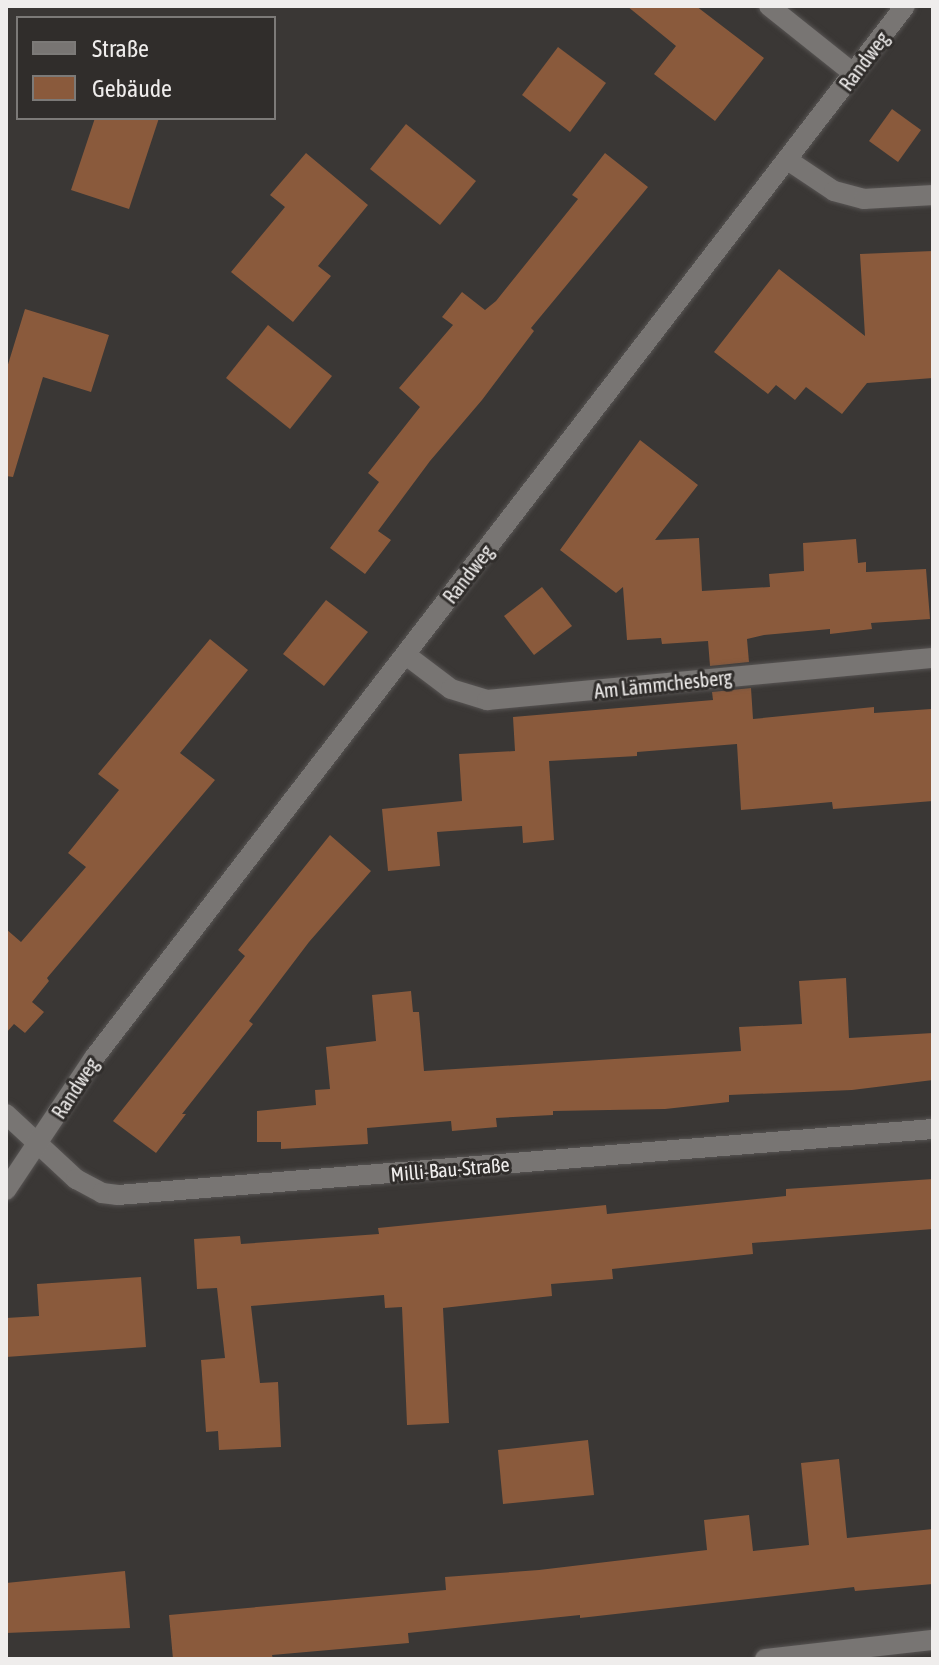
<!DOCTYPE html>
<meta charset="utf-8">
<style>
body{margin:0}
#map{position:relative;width:939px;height:1665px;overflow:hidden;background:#3a3735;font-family:"Asap Condensed",sans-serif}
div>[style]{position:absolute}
.building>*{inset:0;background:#8a5a3c}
.roads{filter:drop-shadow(0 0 2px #575453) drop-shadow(0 0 2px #575453)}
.minor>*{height:20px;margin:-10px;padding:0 10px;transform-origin:10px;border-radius:10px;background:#787573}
span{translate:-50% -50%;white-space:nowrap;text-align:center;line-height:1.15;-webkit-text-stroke:6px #302d2b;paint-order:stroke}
.street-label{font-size:20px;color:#efedec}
.frame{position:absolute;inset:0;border:8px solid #efedec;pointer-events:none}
.legend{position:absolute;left:16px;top:16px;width:260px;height:104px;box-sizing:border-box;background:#302d2b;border:2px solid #7c7a78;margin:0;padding:10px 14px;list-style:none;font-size:24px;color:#efedec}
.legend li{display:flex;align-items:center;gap:16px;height:40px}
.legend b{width:40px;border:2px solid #7c7a78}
</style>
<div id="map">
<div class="building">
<i style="clip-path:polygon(627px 6px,696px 6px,764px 58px,715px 121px,654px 74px,676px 46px)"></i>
<i style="clip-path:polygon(558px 47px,606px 83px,570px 132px,522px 95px)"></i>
<i style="clip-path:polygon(892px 109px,921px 130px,898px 162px,869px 141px)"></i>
<i style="clip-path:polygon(95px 118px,159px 118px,129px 209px,71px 190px)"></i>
<i style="clip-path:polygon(406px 124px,476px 181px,440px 225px,370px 169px)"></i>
<i style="clip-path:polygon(306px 153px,368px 205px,318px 266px,331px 276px,293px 322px,231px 272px,285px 207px,270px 195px)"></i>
<i style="clip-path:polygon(605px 153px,648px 187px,531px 328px,534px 331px,482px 400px,430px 461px,378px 531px,391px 540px,365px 574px,330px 548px,379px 482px,368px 473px,420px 407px,399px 388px,453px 325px,442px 317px,462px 292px,485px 310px,496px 301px,578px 199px,572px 195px)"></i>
<i style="clip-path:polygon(933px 251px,933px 378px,867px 383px,842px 414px,806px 387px,795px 400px,776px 385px,768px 394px,714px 352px,779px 269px,865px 336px,860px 254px)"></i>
<i style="clip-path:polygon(25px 309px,109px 335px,91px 392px,43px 377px,13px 477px,6px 476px,6px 371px)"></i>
<i style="clip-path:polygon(268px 325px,332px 376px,290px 429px,226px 378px)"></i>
<i style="clip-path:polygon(640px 440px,698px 485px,655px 540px,699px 538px,702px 591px,770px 587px,769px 574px,804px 571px,803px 543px,856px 539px,858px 563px,866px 562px,866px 572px,926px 569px,930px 619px,871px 623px,872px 629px,830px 634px,830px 629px,764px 635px,747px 639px,749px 662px,710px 666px,708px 641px,662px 644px,661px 638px,627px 640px,623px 587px,616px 593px,560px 550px)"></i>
<i style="clip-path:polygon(542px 587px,572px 626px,534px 655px,504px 616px)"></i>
<i style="clip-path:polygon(326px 600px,368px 632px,324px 686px,283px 654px)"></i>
<i style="clip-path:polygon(210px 639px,248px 670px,180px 753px,215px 780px,47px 978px,49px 981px,32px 1002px,44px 1012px,25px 1033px,14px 1024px,6px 1033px,6px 929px,21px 942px,86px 867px,68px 853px,119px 790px,98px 774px)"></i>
<i style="clip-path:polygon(751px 688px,753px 719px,874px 707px,874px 713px,931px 709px,933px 801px,833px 809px,832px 802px,741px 810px,737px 744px,637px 752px,637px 756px,549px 761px,554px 840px,523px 843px,522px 826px,437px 832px,440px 866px,388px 871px,382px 809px,462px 801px,459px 754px,515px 751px,513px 717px,713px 700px,712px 692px)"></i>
<i style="clip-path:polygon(330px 835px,371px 871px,309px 942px,249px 1021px,253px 1024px,182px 1114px,186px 1114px,156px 1153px,113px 1121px,245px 956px,238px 950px)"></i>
<i style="clip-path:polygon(846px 978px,849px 1038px,933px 1033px,933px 1080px,852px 1090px,729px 1095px,729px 1102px,665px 1109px,553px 1111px,553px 1115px,496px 1118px,497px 1127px,452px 1131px,451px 1121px,367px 1128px,368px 1144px,281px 1149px,281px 1142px,257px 1142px,257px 1111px,316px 1105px,315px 1090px,330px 1089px,326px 1047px,376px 1041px,372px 995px,411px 991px,413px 1012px,419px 1012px,424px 1071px,741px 1051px,739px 1027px,802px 1024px,799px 981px)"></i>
<i style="clip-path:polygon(933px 1179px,933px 1229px,752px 1243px,753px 1254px,612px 1269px,613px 1279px,551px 1284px,552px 1296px,443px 1308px,449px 1423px,407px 1425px,402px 1307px,385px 1308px,384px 1295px,251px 1306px,260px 1383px,278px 1382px,281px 1447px,219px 1450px,218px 1431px,206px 1432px,201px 1360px,225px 1358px,217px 1288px,197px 1289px,194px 1239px,240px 1236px,241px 1244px,379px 1234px,378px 1228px,508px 1215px,606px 1205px,607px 1214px,786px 1196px,786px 1189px)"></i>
<i style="clip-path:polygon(141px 1277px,146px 1347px,6px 1357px,6px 1318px,39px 1316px,37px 1284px)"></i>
<i style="clip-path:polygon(588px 1440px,594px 1495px,503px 1504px,498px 1450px)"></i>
<i style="clip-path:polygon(839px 1459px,847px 1538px,933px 1529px,933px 1584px,855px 1591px,854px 1587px,580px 1618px,580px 1615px,408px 1633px,409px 1643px,272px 1655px,273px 1659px,173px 1659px,169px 1615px,446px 1590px,445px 1577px,539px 1570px,707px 1550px,704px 1520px,749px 1515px,753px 1551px,809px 1545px,801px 1463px)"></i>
<i style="clip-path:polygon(125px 1571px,130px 1628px,6px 1633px,6px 1583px)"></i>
</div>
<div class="roads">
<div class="minor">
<i style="left:769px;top:6px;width:107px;rotate:38.6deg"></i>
<i style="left:789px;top:161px;width:54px;rotate:33.7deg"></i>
<i style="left:834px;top:191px;width:31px;rotate:15deg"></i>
<i style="left:864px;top:199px;width:69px;rotate:-3.3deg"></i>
<i style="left:406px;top:655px;width:56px;rotate:37.1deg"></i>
<i style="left:451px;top:689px;width:38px;rotate:17deg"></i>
<i style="left:487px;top:700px;width:448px;rotate:-5.4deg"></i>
<i style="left:6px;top:1114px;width:96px;rotate:42.9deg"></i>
<i style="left:76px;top:1179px;width:30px;rotate:28deg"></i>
<i style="left:102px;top:1193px;width:16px;rotate:7deg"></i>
<i style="left:118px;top:1195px;width:818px;rotate:-4.63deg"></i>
<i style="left:6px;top:1190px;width:159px;rotate:-56.3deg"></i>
<i style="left:94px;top:1058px;width:1328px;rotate:-52.37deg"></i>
<i style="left:765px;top:1659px;width:169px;rotate:-6.5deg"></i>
</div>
</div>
<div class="street-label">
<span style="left:864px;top:61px;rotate:-53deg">Randweg</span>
<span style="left:468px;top:574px;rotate:-52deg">Randweg</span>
<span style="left:663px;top:684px;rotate:-6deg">Am Lämmchesberg</span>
<span style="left:75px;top:1088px;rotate:-57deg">Randweg</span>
<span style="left:450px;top:1169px;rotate:-5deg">Milli-Bau-Straße</span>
</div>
<div class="frame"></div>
<ul class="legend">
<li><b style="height:10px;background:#787573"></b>Straße</li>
<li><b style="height:22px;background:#8a5a3c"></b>Gebäude</li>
</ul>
</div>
